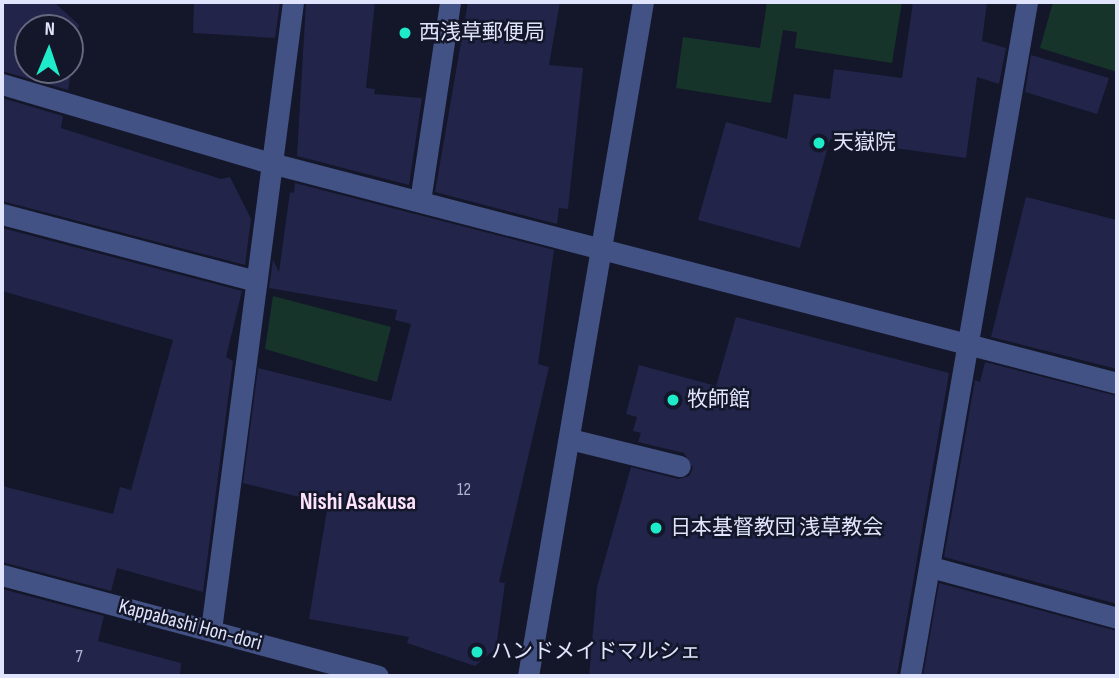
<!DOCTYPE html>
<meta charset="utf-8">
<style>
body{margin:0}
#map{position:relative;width:1119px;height:678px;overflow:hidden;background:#14162a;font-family:"Sofia Sans Condensed","Noto Sans JP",sans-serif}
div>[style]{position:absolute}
.green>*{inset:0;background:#17342b}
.building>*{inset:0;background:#22244a}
.minor>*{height:21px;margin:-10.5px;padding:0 10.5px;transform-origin:10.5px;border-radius:10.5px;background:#435285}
.dots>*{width:19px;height:19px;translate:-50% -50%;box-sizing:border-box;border:4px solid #14162a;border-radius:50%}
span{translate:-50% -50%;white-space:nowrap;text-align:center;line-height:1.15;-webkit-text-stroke:5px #14162a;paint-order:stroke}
.number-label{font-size:18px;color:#b0b4d0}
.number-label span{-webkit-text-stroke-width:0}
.poi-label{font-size:21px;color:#e0e4fc}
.left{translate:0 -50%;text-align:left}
.street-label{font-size:21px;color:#e0e4fc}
.quarter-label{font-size:24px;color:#fce2fa;font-weight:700}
.frame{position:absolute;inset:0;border:4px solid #e0e4fc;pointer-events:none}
.north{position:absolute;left:14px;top:14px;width:70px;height:70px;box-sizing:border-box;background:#14162a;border:2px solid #66687e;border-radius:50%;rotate:2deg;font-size:19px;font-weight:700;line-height:28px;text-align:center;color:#e0e4fc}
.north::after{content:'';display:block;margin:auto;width:24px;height:32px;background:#1eebc9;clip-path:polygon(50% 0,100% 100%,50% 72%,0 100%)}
</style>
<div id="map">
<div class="green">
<i style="clip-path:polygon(767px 2px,902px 2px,892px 63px,795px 48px,797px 32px,783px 30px,771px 103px,676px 88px,683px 37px,760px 48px)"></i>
<i style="clip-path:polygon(1053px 2px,1117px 2px,1117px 72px,1040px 48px)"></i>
<i style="clip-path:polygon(273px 296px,391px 327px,377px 382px,265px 349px)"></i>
</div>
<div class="building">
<i style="clip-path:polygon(evenodd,2px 2px,54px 2px,79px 25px,68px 90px,2px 71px,2px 2px,28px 28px,70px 28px,70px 70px,28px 70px,28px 28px)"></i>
<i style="clip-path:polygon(194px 2px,280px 2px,275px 38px,193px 33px)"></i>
<i style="clip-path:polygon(306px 2px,375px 2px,366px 88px,375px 89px,374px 94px,422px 98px,409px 185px,297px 156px)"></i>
<i style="clip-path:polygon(468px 2px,560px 2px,549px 65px,583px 68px,568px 209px,559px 208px,557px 224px,435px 192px)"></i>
<i style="clip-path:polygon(913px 2px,987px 2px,982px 41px,1006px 48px,999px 84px,977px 77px,966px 158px,830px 139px,800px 248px,698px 220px,726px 122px,787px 139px,794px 94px,830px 99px,834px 69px,902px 78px)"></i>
<i style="clip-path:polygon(1031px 55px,1109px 78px,1097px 114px,1025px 92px)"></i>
<i style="clip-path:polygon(2px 98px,63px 116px,61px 128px,221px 179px,230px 177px,251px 219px,245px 265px,2px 201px)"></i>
<i style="clip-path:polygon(295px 183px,554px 250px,538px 364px,549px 367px,499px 582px,505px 583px,496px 648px,475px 666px,407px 643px,409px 637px,309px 619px,328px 504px,243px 483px,258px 368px,391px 401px,411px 324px,395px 320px,397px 310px,269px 288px,273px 260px,279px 272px,290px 192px,294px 193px)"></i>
<i style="clip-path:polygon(1026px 197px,1117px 220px,1117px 369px,991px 337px)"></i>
<i style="clip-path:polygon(2px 228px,242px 291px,226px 357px,233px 361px,203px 592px,117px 568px,111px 591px,2px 562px,2px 486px,113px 514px,120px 487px,131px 490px,173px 340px,2px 291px)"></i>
<i style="clip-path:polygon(736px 317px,949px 373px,897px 676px,589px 676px,597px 587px,631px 467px,678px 479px,689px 476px,693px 468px,684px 453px,638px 442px,641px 433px,633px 431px,637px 417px,626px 414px,639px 365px,716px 386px)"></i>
<i style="clip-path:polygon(985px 362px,1117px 396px,1117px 604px,944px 557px,975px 380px,980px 382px)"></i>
<i style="clip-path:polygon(939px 583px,1117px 631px,1117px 676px,923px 676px)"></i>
<i style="clip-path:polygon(2px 589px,104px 616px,98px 641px,181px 663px,180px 676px,2px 676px)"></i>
</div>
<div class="minor">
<i style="left:2px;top:84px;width:280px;rotate:16.4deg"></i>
<i style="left:271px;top:163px;width:874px;rotate:14.58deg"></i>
<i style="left:420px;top:201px;width:201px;rotate:-81.4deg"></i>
<i style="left:2px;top:214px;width:263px;rotate:14.8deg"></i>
<i style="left:570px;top:439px;width:113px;rotate:13.8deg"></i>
<i style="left:931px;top:567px;width:193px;rotate:15.3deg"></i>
<i style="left:2px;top:575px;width:389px;rotate:15deg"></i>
<i style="left:211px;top:630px;width:633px;rotate:-82.56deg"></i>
<i style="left:528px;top:676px;width:684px;rotate:-80.32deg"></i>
<i style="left:910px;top:676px;width:684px;rotate:-80.15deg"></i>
</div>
<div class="dots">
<i style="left:405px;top:33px;background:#1eebc9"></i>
<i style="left:819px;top:143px;background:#1eebc9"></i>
<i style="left:673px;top:400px;background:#1eebc9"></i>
<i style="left:656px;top:528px;background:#1eebc9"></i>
<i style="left:477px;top:652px;background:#1eebc9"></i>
</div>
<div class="number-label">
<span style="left:464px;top:490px">12</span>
<span style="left:79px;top:657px">7</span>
</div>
<div class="poi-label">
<span class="left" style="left:419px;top:33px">西浅草郵便局</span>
<span class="left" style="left:833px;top:143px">天嶽院</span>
<span class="left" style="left:687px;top:400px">牧師館</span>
<span class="left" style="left:670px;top:528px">日本基督教団 浅草教会</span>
<span class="left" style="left:491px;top:652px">ハンドメイドマルシェ</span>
</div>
<div class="street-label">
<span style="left:190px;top:625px;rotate:15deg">Kappabashi Hon-dori</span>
</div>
<div class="quarter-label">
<span style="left:358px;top:502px">Nishi Asakusa</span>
</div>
<div class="frame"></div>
<div class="north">N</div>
</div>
